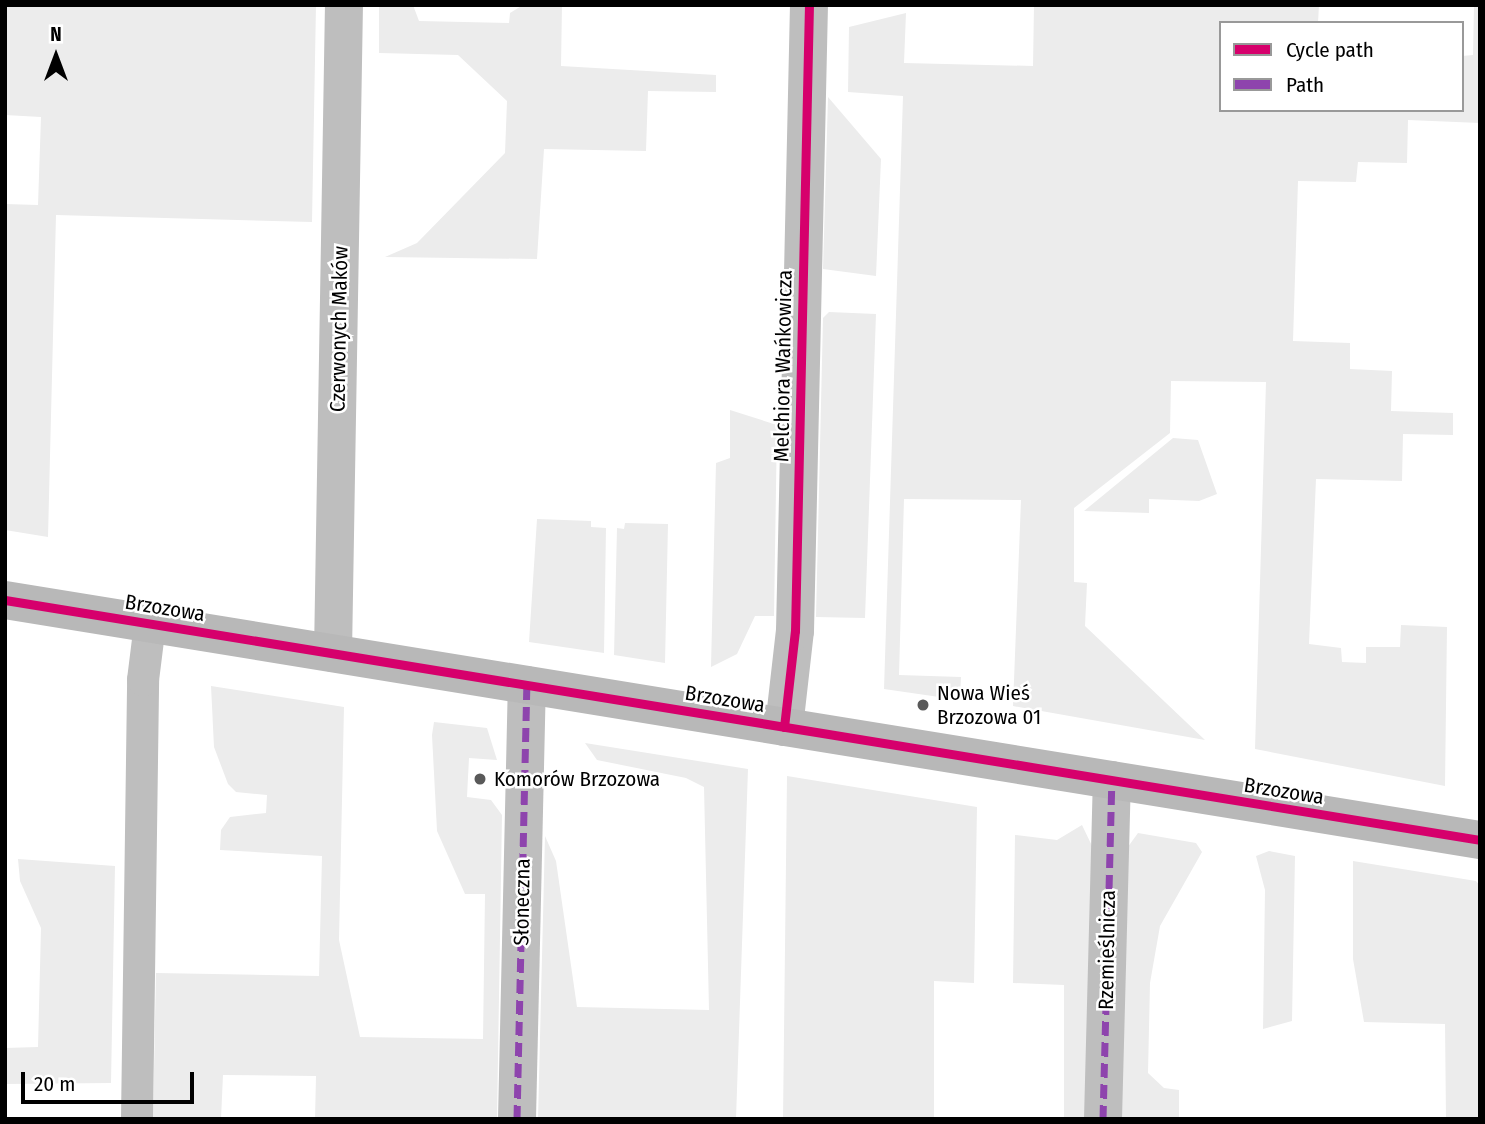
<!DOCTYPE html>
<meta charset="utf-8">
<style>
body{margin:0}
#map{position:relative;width:1485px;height:1124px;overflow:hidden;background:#fff;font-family:"Fira Sans Condensed",sans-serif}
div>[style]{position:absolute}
.green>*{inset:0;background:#ececec}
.lane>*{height:32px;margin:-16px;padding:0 16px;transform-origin:16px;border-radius:16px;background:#bebebe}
.street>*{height:38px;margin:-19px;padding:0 19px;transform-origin:19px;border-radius:19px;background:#bebebe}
.secondary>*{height:38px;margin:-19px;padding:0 19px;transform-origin:19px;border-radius:19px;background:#b8b8b8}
.quiet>*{height:7px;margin-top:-3.5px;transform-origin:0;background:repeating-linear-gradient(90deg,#8e44ad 0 14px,transparent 0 21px)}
.cycleway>*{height:9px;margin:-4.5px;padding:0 4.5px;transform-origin:4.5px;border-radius:4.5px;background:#d6006c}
.dots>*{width:19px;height:19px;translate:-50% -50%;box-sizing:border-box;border:4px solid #fff;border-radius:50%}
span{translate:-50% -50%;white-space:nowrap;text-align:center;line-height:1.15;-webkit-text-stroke:5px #fff;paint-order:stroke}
.street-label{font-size:21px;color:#000}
.poi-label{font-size:21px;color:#000}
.left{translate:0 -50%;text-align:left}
.frame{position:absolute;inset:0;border:7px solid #000;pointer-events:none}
.legend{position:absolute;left:1219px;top:21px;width:245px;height:91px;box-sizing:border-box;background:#fff;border:2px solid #999;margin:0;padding:9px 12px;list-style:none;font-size:21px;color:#000}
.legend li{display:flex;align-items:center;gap:14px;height:35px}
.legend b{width:35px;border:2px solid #999}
.north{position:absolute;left:21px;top:21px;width:70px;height:70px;-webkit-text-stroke:5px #fff;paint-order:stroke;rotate:0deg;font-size:19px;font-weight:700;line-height:28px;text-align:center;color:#000}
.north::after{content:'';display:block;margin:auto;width:24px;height:32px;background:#000;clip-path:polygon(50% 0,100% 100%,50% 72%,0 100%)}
.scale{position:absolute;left:21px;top:1072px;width:173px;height:32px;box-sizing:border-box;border:4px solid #000;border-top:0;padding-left:9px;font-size:21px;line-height:24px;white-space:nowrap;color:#000;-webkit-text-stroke:5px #fff;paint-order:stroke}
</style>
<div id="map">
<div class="green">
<i style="clip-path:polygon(5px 5px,316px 5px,312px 222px,56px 215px,48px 537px,5px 530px,5px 204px,38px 205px,41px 117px,5px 115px)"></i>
<i style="clip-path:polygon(379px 5px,413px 5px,419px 21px,509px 23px,510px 13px,523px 5px,562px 5px,561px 66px,716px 75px,716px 92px,648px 91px,646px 151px,544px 149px,537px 259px,385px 257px,417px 243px,505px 153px,507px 101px,458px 55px,379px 53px)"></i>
<i style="clip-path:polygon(1034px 5px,1319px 5px,1318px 23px,1221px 23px,1221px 110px,1462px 110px,1462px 56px,1473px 55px,1474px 5px,1480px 5px,1480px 123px,1408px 120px,1407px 163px,1358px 162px,1356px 182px,1298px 181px,1293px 341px,1350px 343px,1350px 369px,1392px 371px,1391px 411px,1453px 413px,1453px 435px,1403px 434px,1402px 481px,1316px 479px,1309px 644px,1341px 648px,1342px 662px,1366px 663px,1366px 647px,1400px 647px,1401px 625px,1447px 627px,1445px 786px,1255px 749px,1266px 382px,1171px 381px,1170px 433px,1074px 508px,1074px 582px,1087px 583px,1085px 626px,1205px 740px,1013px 706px,1021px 500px,904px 499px,899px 675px,961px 677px,960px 700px,884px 689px,903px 96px,848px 92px,849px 27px,906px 13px,904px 63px,1033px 66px)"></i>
<i style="clip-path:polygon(828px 97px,881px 159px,876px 276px,823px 269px)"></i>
<i style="clip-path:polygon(829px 312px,876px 314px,865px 618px,816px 617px,823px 318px)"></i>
<i style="clip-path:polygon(730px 410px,777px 425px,774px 616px,755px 616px,737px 654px,711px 667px,716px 463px,730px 458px)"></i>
<i style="clip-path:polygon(1173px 438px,1198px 440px,1217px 494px,1199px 501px,1149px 499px,1149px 513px,1084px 511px)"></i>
<i style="clip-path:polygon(537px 519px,591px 521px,591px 527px,606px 528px,604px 653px,529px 642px)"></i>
<i style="clip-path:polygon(625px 523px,668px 524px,665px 663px,614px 655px,617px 528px,624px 529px)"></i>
<i style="clip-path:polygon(211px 686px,344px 707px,339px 940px,360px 1037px,483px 1039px,485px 894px,465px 894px,437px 831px,432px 735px,434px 722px,487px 728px,497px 760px,469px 758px,467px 797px,491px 800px,502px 815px,497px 1119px,315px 1119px,316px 1076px,223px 1075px,221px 1119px,153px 1119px,156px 973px,319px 976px,322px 856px,220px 850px,221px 830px,230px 817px,266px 813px,267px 795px,236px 792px,228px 784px,214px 747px)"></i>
<i style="clip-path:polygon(585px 743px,748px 769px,736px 1119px,538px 1119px,545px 836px,556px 861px,577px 1007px,709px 1010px,704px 787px,686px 778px,597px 760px)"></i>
<i style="clip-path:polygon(787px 776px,977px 807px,974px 983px,934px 981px,934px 1119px,783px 1119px)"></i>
<i style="clip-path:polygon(1082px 825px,1093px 848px,1088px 1119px,1064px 1119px,1064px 985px,1013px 983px,1015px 835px,1057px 840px)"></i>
<i style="clip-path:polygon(1138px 833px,1196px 843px,1202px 852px,1160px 926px,1150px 983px,1148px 1073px,1164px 1088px,1179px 1090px,1179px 1119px,1118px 1119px,1122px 855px)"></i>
<i style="clip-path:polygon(1269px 851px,1295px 856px,1292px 1021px,1263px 1029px,1265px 890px,1256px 856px)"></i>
<i style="clip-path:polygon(18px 859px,115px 866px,111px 1083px,5px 1084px,5px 1048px,38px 1047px,41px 928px,20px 881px)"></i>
<i style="clip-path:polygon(1353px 861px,1476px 881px,1480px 886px,1480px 1119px,1446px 1119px,1445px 1024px,1364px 1022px,1353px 959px)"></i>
</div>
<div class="lane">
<i style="left:137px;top:1119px;width:439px;rotate:-89.2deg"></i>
<i style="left:143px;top:680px;width:56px;rotate:-82.9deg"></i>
</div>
<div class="street">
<i style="left:333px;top:653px;width:648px;rotate:-89.03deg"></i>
<i style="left:784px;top:727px;width:97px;rotate:-83.5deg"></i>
<i style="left:795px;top:631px;width:626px;rotate:-88.72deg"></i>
<i style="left:517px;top:1119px;width:434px;rotate:-88.7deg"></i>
<i style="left:1103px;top:1119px;width:339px;rotate:-88.5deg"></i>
</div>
<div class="secondary">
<i style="left:5px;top:600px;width:1494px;rotate:9.24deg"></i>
</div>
<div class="quiet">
<i style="left:517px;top:1119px;width:434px;rotate:-88.7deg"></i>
<i style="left:1103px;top:1119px;width:339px;rotate:-88.5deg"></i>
</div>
<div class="cycleway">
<i style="left:5px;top:600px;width:1494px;rotate:9.24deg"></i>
<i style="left:784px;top:727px;width:97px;rotate:-83.5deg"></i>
<i style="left:795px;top:631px;width:626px;rotate:-88.72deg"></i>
</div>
<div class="dots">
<i style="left:923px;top:705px;background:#595959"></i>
<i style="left:480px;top:779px;background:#595959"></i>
</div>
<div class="street-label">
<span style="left:339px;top:329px;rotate:-89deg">Czerwonych Maków</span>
<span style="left:783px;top:366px;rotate:-89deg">Melchiora Wańkowicza</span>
<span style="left:165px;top:608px;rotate:9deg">Brzozowa</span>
<span style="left:725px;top:699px;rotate:9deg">Brzozowa</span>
<span style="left:1284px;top:791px;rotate:9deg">Brzozowa</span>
<span style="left:522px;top:902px;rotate:-89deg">Słoneczna</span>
<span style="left:1107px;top:950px;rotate:-89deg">Rzemieślnicza</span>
</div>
<div class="poi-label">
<span class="left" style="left:937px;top:705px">Nowa Wieś<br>Brzozowa 01</span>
<span class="left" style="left:494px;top:779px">Komorów Brzozowa</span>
</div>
<div class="frame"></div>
<ul class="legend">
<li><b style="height:9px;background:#d6006c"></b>Cycle path</li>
<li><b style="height:9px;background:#8e44ad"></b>Path</li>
</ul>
<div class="north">N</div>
<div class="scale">20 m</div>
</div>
